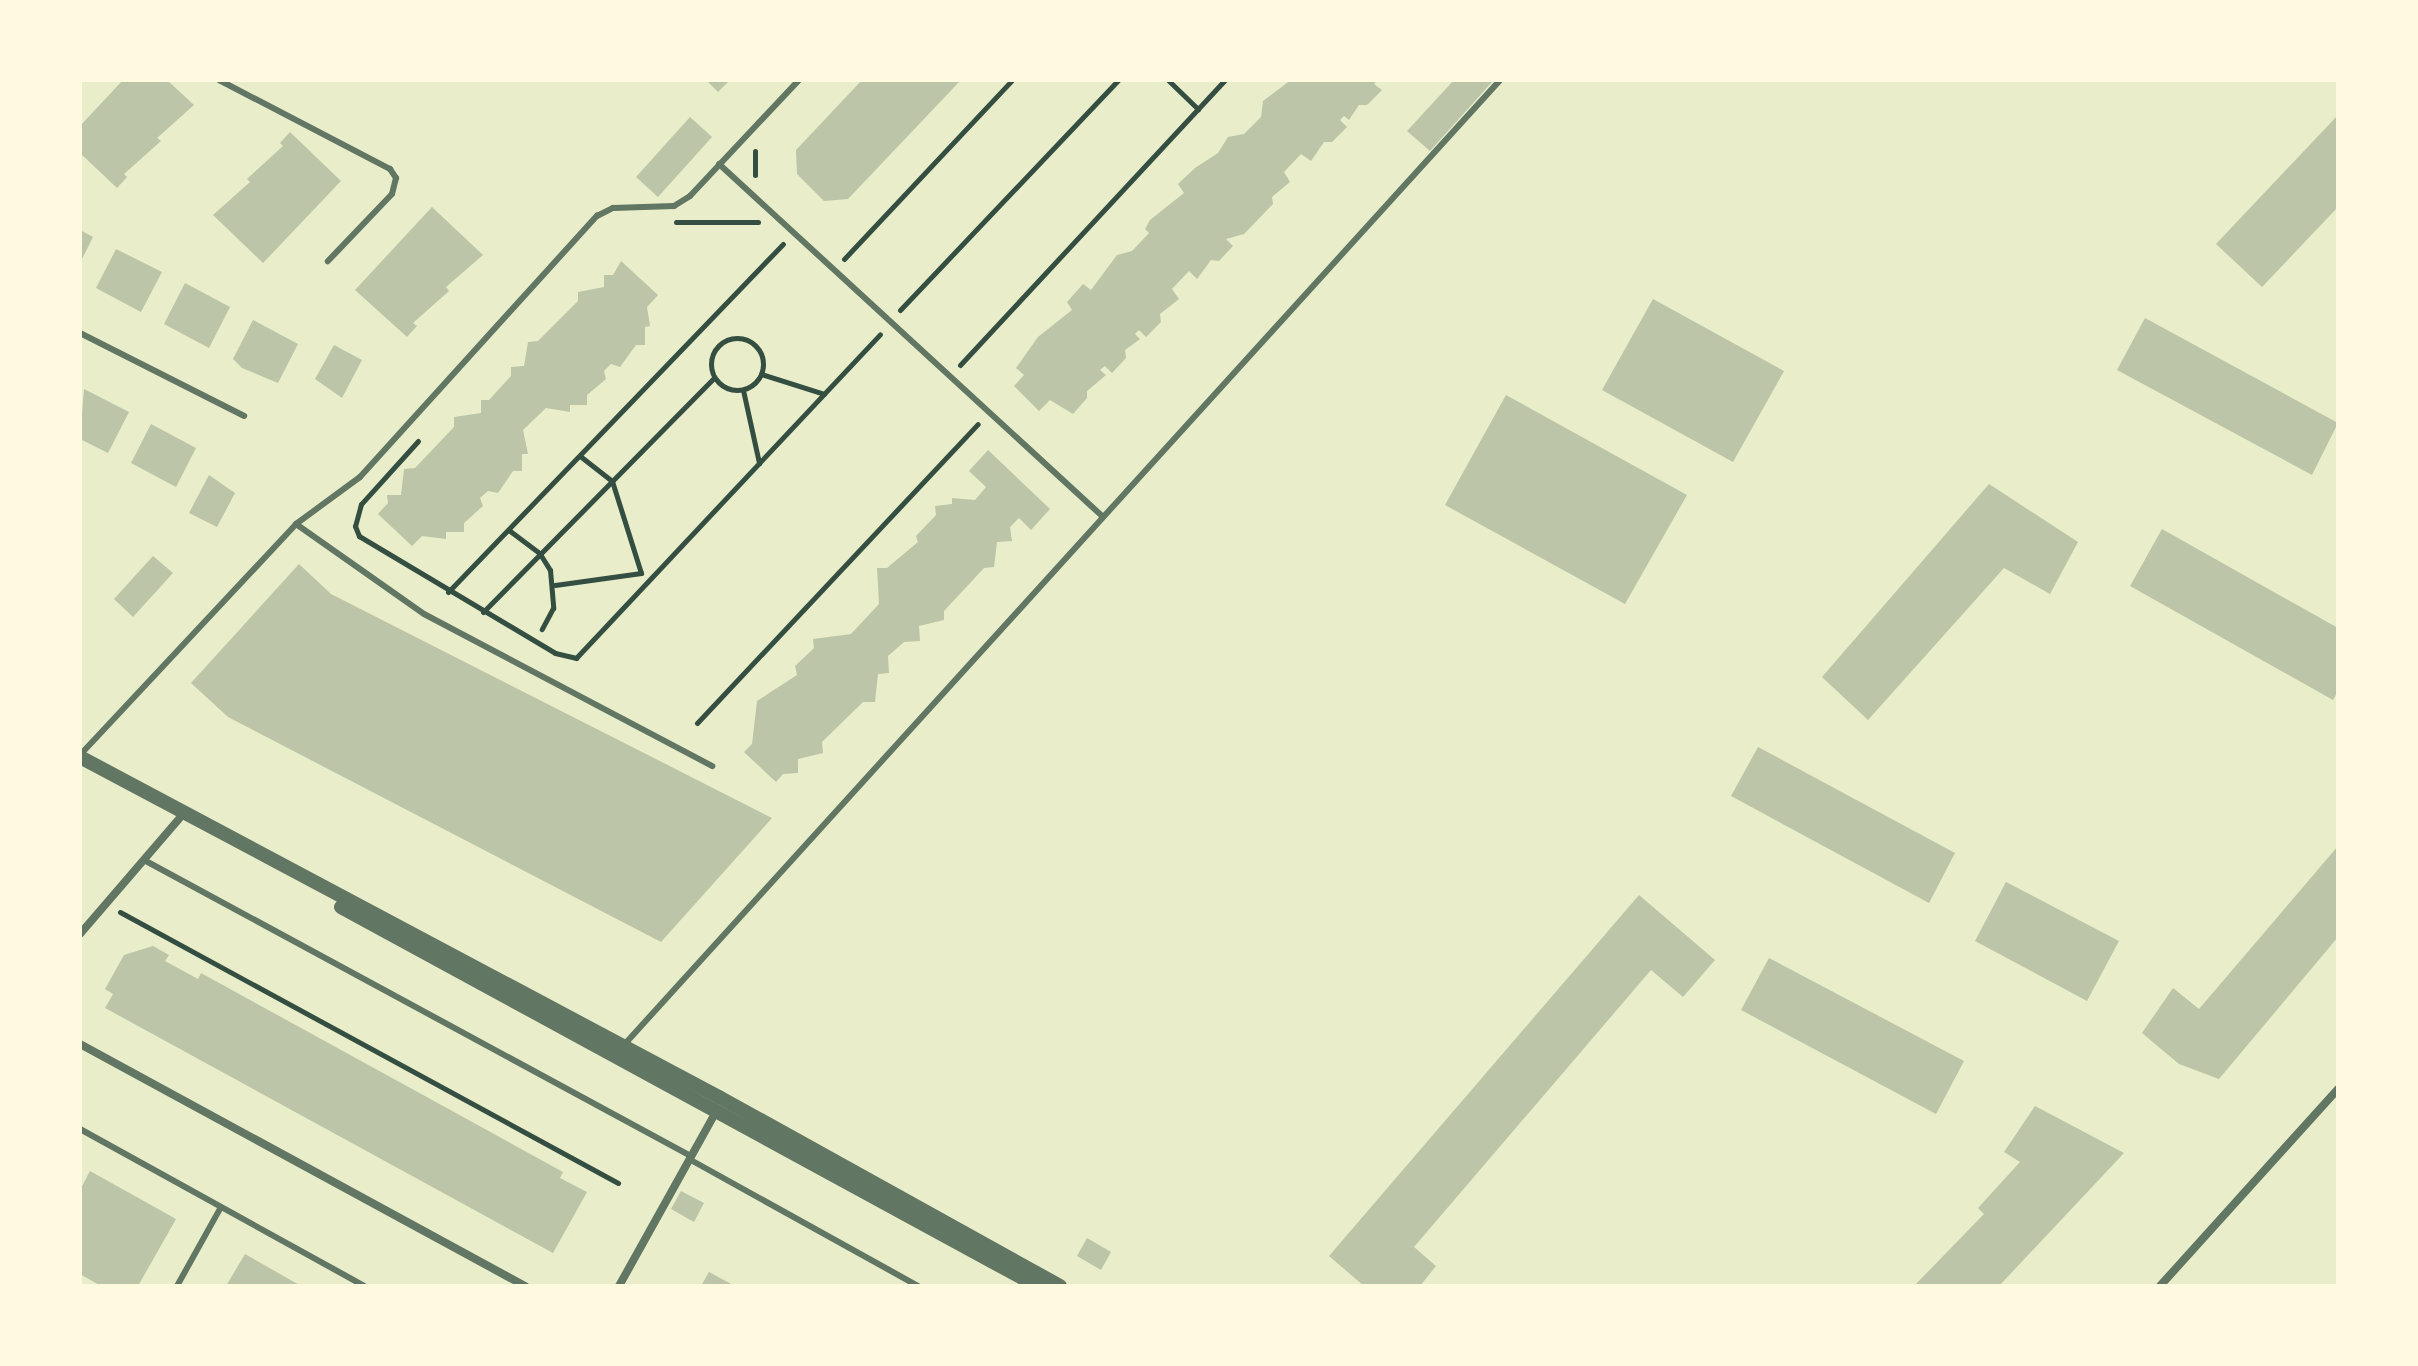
<!DOCTYPE html>
<style>
body{margin:0}
#map{position:relative;width:2418px;height:1366px;overflow:hidden;background:#e9edc9;font-family:Inter,sans-serif}
div>[style]{position:absolute}
.building>*{inset:0;background:#bcc5a7}
.path>*{height:5px;margin:-2.5px;padding:0 2.5px;transform-origin:2.5px;border-radius:2.5px;background:#344e41}
.path>.ring{margin:-2.5px;padding:0;box-sizing:content-box;background:none;border:5px solid #344e41;border-radius:50%}
.service>*{height:6px;margin:-3px;padding:0 3px;transform-origin:3px;border-radius:3px;background:#617663}
.minor>*{height:8px;margin:-4px;padding:0 4px;transform-origin:4px;border-radius:4px;background:#617663}
.tertiary>*{height:14px;margin:-7px;padding:0 7px;transform-origin:7px;border-radius:7px;background:#617663}
span{translate:-50% -50%;white-space:nowrap;text-align:center;line-height:1.15;-webkit-text-stroke:8px #fefae0;paint-order:stroke}
.frame{position:absolute;inset:0;border:82px solid #fefae0;pointer-events:none}
</style>
<div id="map">
<div class="building">
<i style="clip-path:polygon(123px 80px,167px 80px,194px 105px,157px 138px,161px 141px,124px 174px,127px 177px,117px 188px,80px 153px,80px 126px)"></i>
<i style="clip-path:polygon(706px 80px,730px 80px,718px 92px)"></i>
<i style="clip-path:polygon(862px 80px,961px 80px,848px 199px,824px 201px,797px 174px,796px 150px)"></i>
<i style="clip-path:polygon(1291px 80px,1378px 80px,1374px 84px,1382px 90px,1367px 105px,1359px 105px,1349px 120px,1344px 116px,1340px 120px,1347px 127px,1332px 142px,1324px 142px,1311px 161px,1301px 154px,1284px 172px,1290px 182px,1272px 197px,1273px 204px,1244px 234px,1226px 239px,1233px 246px,1219px 261px,1211px 260px,1197px 279px,1189px 271px,1172px 289px,1179px 299px,1160px 314px,1161px 322px,1146px 337px,1139px 330px,1135px 334px,1140px 339px,1125px 350px,1126px 358px,1112px 373px,1105px 366px,1100px 370px,1106px 375px,1087px 391px,1087px 398px,1073px 414px,1050px 400px,1039px 411px,1014px 386px,1024px 375px,1016px 368px,1038px 337px,1072px 310px,1067px 302px,1083px 284px,1091px 290px,1117px 255px,1132px 251px,1149px 233px,1145px 229px,1150px 220px,1184px 193px,1178px 184px,1195px 168px,1218px 153px,1228px 137px,1244px 134px,1261px 117px,1263px 101px)"></i>
<i style="clip-path:polygon(1454px 80px,1492px 82px,1430px 151px,1407px 131px)"></i>
<i style="clip-path:polygon(2338px 115px,2338px 207px,2262px 287px,2216px 244px)"></i>
<i style="clip-path:polygon(690px 117px,712px 137px,658px 197px,636px 177px)"></i>
<i style="clip-path:polygon(290px 132px,341px 181px,263px 263px,213px 215px,250px 182px,247px 179px,283px 146px,280px 143px)"></i>
<i style="clip-path:polygon(432px 207px,483px 255px,446px 287px,449px 291px,413px 323px,417px 326px,407px 337px,355px 290px)"></i>
<i style="clip-path:polygon(80px 230px,93px 237px,80px 263px)"></i>
<i style="clip-path:polygon(116px 249px,162px 272px,141px 312px,96px 288px)"></i>
<i style="clip-path:polygon(621px 261px,658px 295px,647px 307px,650px 326px,645px 327px,645px 345px,636px 345px,620px 367px,611px 364px,604px 371px,606px 379px,587px 395px,587px 405px,570px 405px,570px 412px,546px 408px,523px 430px,528px 454px,522px 454px,522px 471px,513px 471px,498px 493px,488px 491px,480px 498px,483px 506px,464px 523px,464px 532px,446px 532px,446px 539px,422px 536px,412px 546px,378px 514px,388px 503px,387px 495px,401px 495px,404px 469px,415px 468px,454px 427px,454px 417px,481px 413px,481px 400px,489px 400px,511px 376px,511px 367px,524px 366px,528px 342px,538px 341px,578px 301px,578px 292px,604px 287px,604px 275px,613px 275px)"></i>
<i style="clip-path:polygon(185px 283px,230px 307px,209px 348px,164px 324px)"></i>
<i style="clip-path:polygon(1653px 299px,1784px 371px,1733px 462px,1602px 390px)"></i>
<i style="clip-path:polygon(2145px 318px,2338px 423px,2312px 475px,2117px 370px)"></i>
<i style="clip-path:polygon(253px 320px,298px 344px,278px 383px,242px 368px,233px 359px)"></i>
<i style="clip-path:polygon(334px 345px,362px 360px,342px 398px,315px 379px)"></i>
<i style="clip-path:polygon(84px 389px,129px 412px,108px 453px,80px 439px)"></i>
<i style="clip-path:polygon(1506px 395px,1687px 495px,1625px 604px,1445px 505px)"></i>
<i style="clip-path:polygon(151px 424px,196px 448px,176px 487px,131px 463px)"></i>
<i style="clip-path:polygon(988px 450px,1050px 509px,1031px 530px,1019px 518px,1010px 527px,1012px 541px,997px 542px,994px 567px,984px 568px,944px 611px,944px 620px,919px 626px,920px 641px,904px 642px,888px 656px,889px 673px,878px 674px,875px 702px,863px 702px,822px 742px,823px 753px,798px 759px,798px 773px,783px 774px,776px 782px,744px 752px,752px 744px,757px 701px,797px 675px,795px 666px,814px 648px,813px 639px,851px 634px,879px 604px,877px 568px,887px 568px,918px 542px,916px 536px,936px 515px,935px 506px,952px 504px,952px 498px,975px 500px,986px 487px,969px 471px)"></i>
<i style="clip-path:polygon(209px 475px,235px 493px,217px 527px,189px 513px)"></i>
<i style="clip-path:polygon(1989px 484px,2078px 542px,2050px 594px,2004px 568px,1868px 720px,1822px 677px)"></i>
<i style="clip-path:polygon(2162px 529px,2338px 628px,2338px 691px,2333px 700px,2130px 586px)"></i>
<i style="clip-path:polygon(153px 556px,173px 573px,133px 617px,114px 599px)"></i>
<i style="clip-path:polygon(299px 564px,331px 594px,772px 818px,661px 942px,228px 717px,191px 683px)"></i>
<i style="clip-path:polygon(1758px 747px,1955px 853px,1929px 903px,1731px 796px)"></i>
<i style="clip-path:polygon(2338px 846px,2338px 937px,2219px 1079px,2179px 1064px,2142px 1033px,2173px 988px,2199px 1009px)"></i>
<i style="clip-path:polygon(2006px 882px,2119px 941px,2087px 1001px,1975px 941px)"></i>
<i style="clip-path:polygon(1639px 895px,1715px 960px,1683px 997px,1651px 970px,1414px 1247px,1436px 1266px,1420px 1286px,1364px 1286px,1329px 1256px)"></i>
<i style="clip-path:polygon(153px 946px,169px 955px,165px 961px,198px 979px,201px 973px,563px 1172px,560px 1178px,587px 1192px,553px 1253px,105px 1008px,113px 994px,105px 989px,124px 955px)"></i>
<i style="clip-path:polygon(1769px 958px,1964px 1061px,1936px 1114px,1741px 1010px)"></i>
<i style="clip-path:polygon(2035px 1106px,2124px 1153px,1999px 1286px,1914px 1286px,1984px 1214px,1978px 1208px,2020px 1162px,2004px 1152px)"></i>
<i style="clip-path:polygon(90px 1171px,176px 1219px,138px 1286px,101px 1286px,80px 1274px,80px 1190px)"></i>
<i style="clip-path:polygon(681px 1191px,704px 1203px,694px 1222px,671px 1209px)"></i>
<i style="clip-path:polygon(1087px 1238px,1111px 1252px,1101px 1270px,1077px 1256px)"></i>
<i style="clip-path:polygon(245px 1254px,301px 1286px,226px 1286px)"></i>
<i style="clip-path:polygon(709px 1272px,735px 1286px,701px 1286px)"></i>
</div>
<div class="path">
<i style="left:1168px;top:80px;width:42px;rotate:44deg"></i>
<i style="left:755px;top:175px;width:24px;rotate:-90deg"></i>
<i style="left:676px;top:222px;width:82px"></i>
<i style="left:844px;top:259px;width:245px;rotate:-46.8deg"></i>
<i style="left:900px;top:310px;width:317px;rotate:-46.5deg"></i>
<i class="ring" style="left:711px;top:338px;width:47px;height:47px"></i>
<i style="left:960px;top:365px;width:389px;rotate:-47.1deg"></i>
<i style="left:761px;top:374px;width:66px;rotate:17.6deg"></i>
<i style="left:743px;top:390px;width:75px;rotate:77.6deg"></i>
<i style="left:418px;top:441px;width:85px;rotate:132.1deg"></i>
<i style="left:361px;top:504px;width:23px;rotate:105deg"></i>
<i style="left:355px;top:526px;width:11px;rotate:68deg"></i>
<i style="left:359px;top:536px;width:228px;rotate:30.8deg"></i>
<i style="left:555px;top:653px;width:22px;rotate:13deg"></i>
<i style="left:576px;top:658px;width:444px;rotate:-46.8deg"></i>
<i style="left:510px;top:531px;width:38px;rotate:37deg"></i>
<i style="left:540px;top:554px;width:19px;rotate:58deg"></i>
<i style="left:550px;top:570px;width:38px;rotate:85deg"></i>
<i style="left:553px;top:608px;width:24px;rotate:118deg"></i>
<i style="left:555px;top:585px;width:87px;rotate:-7.9deg"></i>
<i style="left:641px;top:573px;width:96px;rotate:-107.5deg"></i>
<i style="left:612px;top:481px;width:39px;rotate:-142deg"></i>
<i style="left:448px;top:592px;width:483px;rotate:-46.1deg"></i>
<i style="left:483px;top:612px;width:329px;rotate:-45.4deg"></i>
<i style="left:697px;top:723px;width:410px;rotate:-46.8deg"></i>
<i style="left:120px;top:912px;width:567px;rotate:28.55deg"></i>
</div>
<div class="service">
<i style="left:219px;top:80px;width:193px;rotate:27.5deg"></i>
<i style="left:390px;top:169px;width:11px;rotate:56deg"></i>
<i style="left:396px;top:178px;width:16px;rotate:104deg"></i>
<i style="left:392px;top:194px;width:93px;rotate:133.7deg"></i>
<i style="left:719px;top:164px;width:519px;rotate:42.58deg"></i>
<i style="left:80px;top:333px;width:184px;rotate:26.8deg"></i>
<i style="left:296px;top:524px;width:156px;rotate:35.1deg"></i>
<i style="left:424px;top:614px;width:326px;rotate:27.8deg"></i>
<i style="left:80px;top:755px;width:316px;rotate:-46.9deg"></i>
<i style="left:296px;top:524px;width:79px;rotate:-36.3deg"></i>
<i style="left:360px;top:477px;width:353px;rotate:-47.8deg"></i>
<i style="left:597px;top:216px;width:18px;rotate:-27deg"></i>
<i style="left:613px;top:208px;width:61px;rotate:-1.9deg"></i>
<i style="left:674px;top:206px;width:19px;rotate:-32deg"></i>
<i style="left:690px;top:196px;width:159px;rotate:-46.8deg"></i>
<i style="left:144px;top:860px;width:622px;rotate:28.42deg"></i>
<i style="left:623px;top:1046px;width:1305px;rotate:-47.76deg"></i>
<i style="left:80px;top:1129px;width:325px;rotate:28.9deg"></i>
<i style="left:689px;top:1159px;width:262px;rotate:29deg"></i>
<i style="left:177px;top:1286px;width:90px;rotate:-60.9deg"></i>
</div>
<div class="minor">
<i style="left:80px;top:934px;width:152px;rotate:-49.3deg"></i>
<i style="left:80px;top:1044px;width:507px;rotate:28.54deg"></i>
<i style="left:619px;top:1286px;width:201px;rotate:-60.9deg"></i>
<i style="left:2160px;top:1286px;width:266px;rotate:-47.9deg"></i>
</div>
<div class="tertiary">
<i style="left:80px;top:757px;width:724px;rotate:28.02deg"></i>
<i style="left:719px;top:1097px;width:390px;rotate:29deg"></i>
<i style="left:341px;top:907px;width:793px;rotate:28.57deg"></i>
</div>
<div class="frame"></div>
</div>
